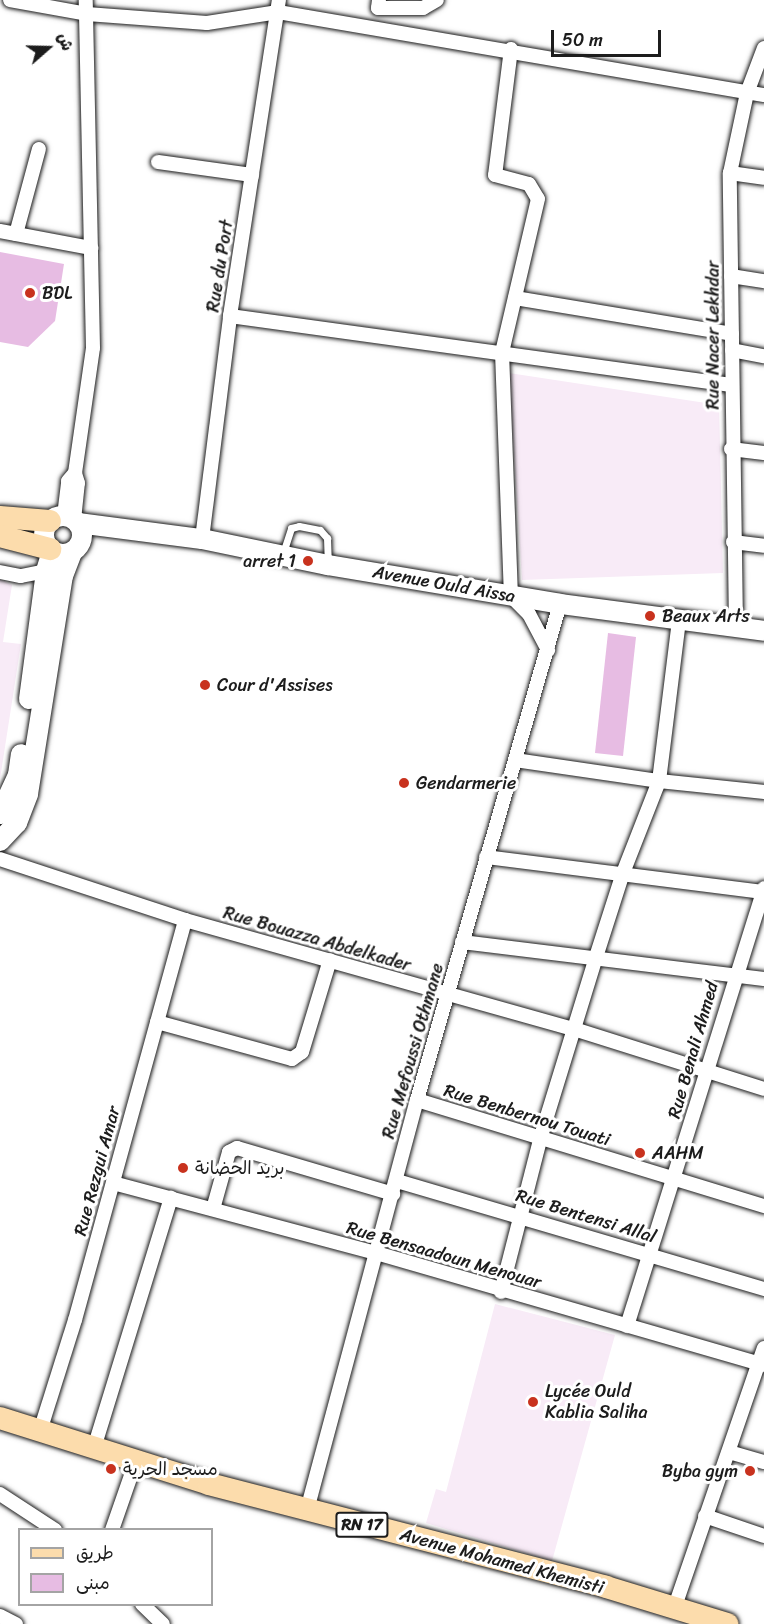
<!DOCTYPE html>
<meta charset="utf-8">
<style>
body{margin:0}
#map{position:relative;width:764px;height:1624px;overflow:hidden;background:#fff;font-family:Sriracha,"Playpen Sans Arabic",sans-serif}
div>[style]{position:absolute}
.built>*{inset:0;background:#f8ebf7}
.building>*{inset:0;background:#e7bce3}
.roads{filter:drop-shadow(0 0 2px #1c1c1c) drop-shadow(0 0 2px #1c1c1c)}
.service>*{height:7px;margin:-3.5px;padding:0 3.5px;transform-origin:3.5px;border-radius:3.5px;background:#fff}
.minor>*{height:14px;margin:-7px;padding:0 7px;transform-origin:7px;border-radius:7px;background:#fff}
.secondary>*{height:20px;margin:-10px;padding:0 10px;transform-origin:10px;border-radius:10px;background:#fff}
.secondary>.ring{margin:-10px;padding:0;box-sizing:content-box;background:none;border:20px solid #fff;border-radius:50%}
.primary>*{height:22px;margin:-11px;padding:0 11px;transform-origin:11px;border-radius:11px;background:#fcdcac}
.trunk>*{height:22px;margin:-11px;padding:0 11px;transform-origin:11px;border-radius:11px;background:#fcdcac}
.dots>*{width:16px;height:16px;translate:-50% -50%;box-sizing:border-box;border:3px solid #fff;border-radius:50%}
span{translate:-50% -50%;white-space:nowrap;text-align:center;line-height:1.15;-webkit-text-stroke:6px #fff;paint-order:stroke}
.shield-label span{padding:2px 4px;background:#fff;border:2px solid;border-radius:4px;-webkit-text-stroke-width:0}
.shield-label{font-size:16px;color:#1c1c1c;font-weight:700}
.street-label{font-size:18px;color:#1c1c1c}
.poi-label{font-size:18px;color:#1c1c1c}
.left{translate:0 -50%;text-align:left}
.right{translate:-100% -50%;text-align:right}
.legend{position:absolute;left:18px;top:1528px;width:195px;height:78px;box-sizing:border-box;background:#fff;border:2px solid #a4a4a4;margin:0;padding:8px 10px;list-style:none;font-size:18px;color:#1c1c1c}
.legend li{display:flex;align-items:center;gap:12px;height:30px}
.legend b{width:30px;border:2px solid #a4a4a4}
.north{position:absolute;left:18px;top:18px;width:60px;height:60px;-webkit-text-stroke:4px #fff;paint-order:stroke;rotate:70deg;font-size:16px;font-weight:700;line-height:24px;text-align:center;color:#1c1c1c}
.north::after{content:'';display:block;margin:auto;width:21px;height:27px;background:#1c1c1c;clip-path:polygon(50% 0,100% 100%,50% 72%,0 100%)}
.scale{position:absolute;left:551px;top:30px;width:110px;height:27px;box-sizing:border-box;border:3px solid #1c1c1c;border-top:0;padding-left:8px;font-size:18px;line-height:21px;white-space:nowrap;color:#1c1c1c;-webkit-text-stroke:4px #fff;paint-order:stroke}
</style>
<div id="map">
<div class="built">
<i style="clip-path:polygon(509px 373px,719px 405px,723px 573px,522px 580px)"></i>
<i style="clip-path:polygon(0 579px,12px 585px,3px 642px,21px 644px,0 779px)"></i>
<i style="clip-path:polygon(495px 1304px,615px 1335px,552px 1561px,426px 1523px,436px 1489px,446px 1492px)"></i>
</div>
<div class="building">
<i style="clip-path:polygon(0 252px,64px 264px,55px 321px,28px 347px,0 342px)"></i>
<i style="clip-path:polygon(608px 633px,636px 637px,623px 756px,595px 753px)"></i>
</div>
<div class="roads">
<div class="service">
<i style="left:283px;top:553px;width:26px;rotate:-72deg"></i>
<i style="left:291px;top:528px;width:8px;rotate:-14deg"></i>
<i style="left:299px;top:526px;width:21px;rotate:11deg"></i>
<i style="left:320px;top:530px;width:11px;rotate:49deg"></i>
<i style="left:327px;top:538px;width:24px;rotate:88deg"></i>
</div>
<div class="minor">
<i style="left:10px;top:0;width:78px;rotate:10.3deg"></i>
<i style="left:87px;top:14px;width:120px;rotate:4.3deg"></i>
<i style="left:207px;top:23px;width:72px;rotate:-8.8deg"></i>
<i style="left:278px;top:12px;width:493px;rotate:9.7deg"></i>
<i style="left:379px;top:0;width:8px;rotate:97deg"></i>
<i style="left:378px;top:8px;width:45px"></i>
<i style="left:423px;top:8px;width:16px;rotate:-30deg"></i>
<i style="left:511px;top:49px;width:127px;rotate:97.2deg"></i>
<i style="left:495px;top:175px;width:35px;rotate:15deg"></i>
<i style="left:529px;top:184px;width:17px;rotate:59deg"></i>
<i style="left:538px;top:199px;width:157px;rotate:103.2deg"></i>
<i style="left:502px;top:352px;width:244px;rotate:87.9deg"></i>
<i style="left:511px;top:596px;width:25px;rotate:45deg"></i>
<i style="left:529px;top:614px;width:41px;rotate:62.2deg"></i>
<i style="left:158px;top:162px;width:95px;rotate:7.9deg"></i>
<i style="left:730px;top:173px;width:34px;rotate:8deg"></i>
<i style="left:0;top:231px;width:93px;rotate:10.6deg"></i>
<i style="left:16px;top:234px;width:88px;rotate:-74.9deg"></i>
<i style="left:731px;top:276px;width:33px;rotate:9deg"></i>
<i style="left:515px;top:298px;width:220px;rotate:9.4deg"></i>
<i style="left:230px;top:316px;width:506px;rotate:7.84deg"></i>
<i style="left:732px;top:350px;width:33px;rotate:11deg"></i>
<i style="left:731px;top:449px;width:33px;rotate:7deg"></i>
<i style="left:64px;top:516px;width:35px;rotate:-83deg"></i>
<i style="left:68px;top:481px;width:11px;rotate:-49deg"></i>
<i style="left:74px;top:520px;width:37px;rotate:-84deg"></i>
<i style="left:78px;top:483px;width:10px;rotate:-107deg"></i>
<i style="left:75px;top:473px;width:126px;rotate:-81.8deg"></i>
<i style="left:93px;top:348px;width:348px;rotate:-91.2deg"></i>
<i style="left:202px;top:539px;width:225px;rotate:-82.8deg"></i>
<i style="left:230px;top:316px;width:320px;rotate:-81.2deg"></i>
<i style="left:733px;top:542px;width:31px;rotate:7deg"></i>
<i style="left:0;top:572px;width:21px;rotate:11deg"></i>
<i style="left:21px;top:576px;width:25px;rotate:-11deg"></i>
<i style="left:736px;top:626px;width:453px;rotate:-90.8deg"></i>
<i style="left:730px;top:173px;width:82px;rotate:-78deg"></i>
<i style="left:747px;top:93px;width:48px;rotate:-69.3deg"></i>
<i style="left:515px;top:760px;width:146px;rotate:8.3deg"></i>
<i style="left:659px;top:781px;width:106px;rotate:6deg"></i>
<i style="left:486px;top:857px;width:280px;rotate:7.2deg"></i>
<i style="left:0;top:859px;width:195px;rotate:18.2deg"></i>
<i style="left:185px;top:920px;width:404px;rotate:15.7deg"></i>
<i style="left:574px;top:1029px;width:199px;rotate:17.5deg"></i>
<i style="left:462px;top:942px;width:304px;rotate:7deg"></i>
<i style="left:157px;top:1022px;width:140px;rotate:15.3deg"></i>
<i style="left:292px;top:1059px;width:12px;rotate:-35deg"></i>
<i style="left:302px;top:1052px;width:96px;rotate:-73.1deg"></i>
<i style="left:417px;top:1100px;width:363px;rotate:17deg"></i>
<i style="left:397px;top:1181px;width:383px;rotate:16.4deg"></i>
<i style="left:113px;top:1183px;width:272px;rotate:14.9deg"></i>
<i style="left:376px;top:1253px;width:404px;rotate:16.1deg"></i>
<i style="left:213px;top:1209px;width:59px;rotate:-74.3deg"></i>
<i style="left:229px;top:1152px;width:9px;rotate:-27deg"></i>
<i style="left:237px;top:1148px;width:163px;rotate:16.4deg"></i>
<i style="left:501px;top:1292px;width:161px;rotate:-75.6deg"></i>
<i style="left:541px;top:1136px;width:187px;rotate:-72.9deg"></i>
<i style="left:596px;top:957px;width:88px;rotate:-72.2deg"></i>
<i style="left:623px;top:873px;width:99px;rotate:-68.6deg"></i>
<i style="left:659px;top:781px;width:162px;rotate:-82.9deg"></i>
<i style="left:627px;top:1326px;width:459px;rotate:-72.6deg"></i>
<i style="left:40px;top:1431px;width:116px;rotate:-72.5deg"></i>
<i style="left:75px;top:1320px;width:415px;rotate:-74.6deg"></i>
<i style="left:94px;top:1448px;width:262px;rotate:-72.9deg"></i>
<i style="left:729px;top:1452px;width:36px;rotate:16deg"></i>
<i style="left:0;top:1494px;width:66px;rotate:33.2deg"></i>
<i style="left:307px;top:1510px;width:424px;rotate:-75deg"></i>
<i style="left:417px;top:1100px;width:516px;rotate:-73.92deg"></i>
<i style="left:705px;top:1516px;width:62px;rotate:18.7deg"></i>
<i style="left:112px;top:1530px;width:73px;rotate:-70.8deg"></i>
<i style="left:142px;top:1604px;width:29px;rotate:44deg"></i>
<i style="left:674px;top:1609px;width:276px;rotate:-71deg"></i>
<i style="left:0;top:1616px;width:18px;rotate:27deg"></i>
</div>
<div class="secondary">
<i class="ring" style="left:44px;top:516px;width:18px;height:18px"></i>
<i style="left:78px;top:523px;width:125px;rotate:7.4deg"></i>
<i style="left:202px;top:539px;width:129px;rotate:11.7deg"></i>
<i style="left:328px;top:565px;width:235px;rotate:9.5deg"></i>
<i style="left:560px;top:604px;width:206px;rotate:7.5deg"></i>
<i style="left:29px;top:699px;width:129px;rotate:-82.4deg"></i>
<i style="left:46px;top:571px;width:21px;rotate:-73deg"></i>
<i style="left:0;top:814px;width:43px;rotate:-65.2deg"></i>
<i style="left:18px;top:775px;width:21px;rotate:-82deg"></i>
<i style="left:0;top:841px;width:25px;rotate:-47deg"></i>
<i style="left:17px;top:823px;width:31px;rotate:-69deg"></i>
<i style="left:28px;top:794px;width:221px;rotate:-80.9deg"></i>
<i style="left:63px;top:576px;width:26px;rotate:-69deg"></i>
</div>
<div class="primary">
<i style="left:0;top:1418px;width:219px;rotate:17.5deg"></i>
<i style="left:209px;top:1484px;width:410px;rotate:14.5deg"></i>
<i style="left:606px;top:1587px;width:127px;rotate:17deg"></i>
</div>
<div class="trunk">
<i style="left:0;top:517px;width:50px;rotate:4.6deg"></i>
<i style="left:0;top:536px;width:52px;rotate:14.6deg"></i>
</div>
</div>
<div class="dots">
<i style="left:30px;top:293px;background:#c8321e"></i>
<i style="left:308px;top:561px;background:#c8321e"></i>
<i style="left:650px;top:616px;background:#c8321e"></i>
<i style="left:205px;top:685px;background:#c8321e"></i>
<i style="left:404px;top:783px;background:#c8321e"></i>
<i style="left:640px;top:1153px;background:#c8321e"></i>
<i style="left:183px;top:1168px;background:#c8321e"></i>
<i style="left:533px;top:1402px;background:#c8321e"></i>
<i style="left:111px;top:1469px;background:#c8321e"></i>
<i style="left:750px;top:1471px;background:#c8321e"></i>
</div>
<div class="shield-label">
<span style="left:362px;top:1525px">RN 17</span>
</div>
<div class="street-label">
<span style="left:220px;top:266px;rotate:-81deg">Rue du Port</span>
<span style="left:713px;top:335px;rotate:-90deg">Rue Nacer Lekhdar</span>
<span style="left:444px;top:584px;rotate:10deg">Avenue Ould Aissa</span>
<span style="left:317px;top:939px;rotate:16deg">Rue Bouazza Abdelkader</span>
<span style="left:693px;top:1050px;rotate:-74deg">Rue Benali Ahmed</span>
<span style="left:413px;top:1051px;rotate:-74deg">Rue Mefoussi Othmane</span>
<span style="left:527px;top:1115px;rotate:17deg">Rue Benbernou Touati</span>
<span style="left:97px;top:1171px;rotate:-75deg">Rue Rezgui Amar</span>
<span style="left:586px;top:1216px;rotate:17deg">Rue Bentensi Allal</span>
<span style="left:444px;top:1255px;rotate:16deg">Rue Bensaadoun Menouar</span>
<span style="left:502px;top:1561px;rotate:15deg">Avenue Mohamed Khemisti</span>
</div>
<div class="poi-label">
<span class="left" style="left:42px;top:293px">BDL</span>
<span class="right" style="left:296px;top:561px">arret 1</span>
<span class="left" style="left:662px;top:616px">Beaux Arts</span>
<span class="left" style="left:217px;top:685px">Cour d'Assises</span>
<span class="left" style="left:416px;top:783px">Gendarmerie</span>
<span class="left" style="left:652px;top:1153px">AAHM</span>
<span class="left" style="left:195px;top:1168px">بريد الحضانة</span>
<span class="left" style="left:545px;top:1402px">Lycée Ould<br>Kablia Saliha</span>
<span class="left" style="left:123px;top:1469px">مسجد الحرية</span>
<span class="right" style="left:738px;top:1471px">Byba gym</span>
</div>
<ul class="legend">
<li><b style="height:8px;background:#fcdcac"></b>طريق</li>
<li><b style="height:16px;background:#e7bce3"></b>مبنى</li>
</ul>
<div class="north">ش</div>
<div class="scale">50 m</div>
</div>
